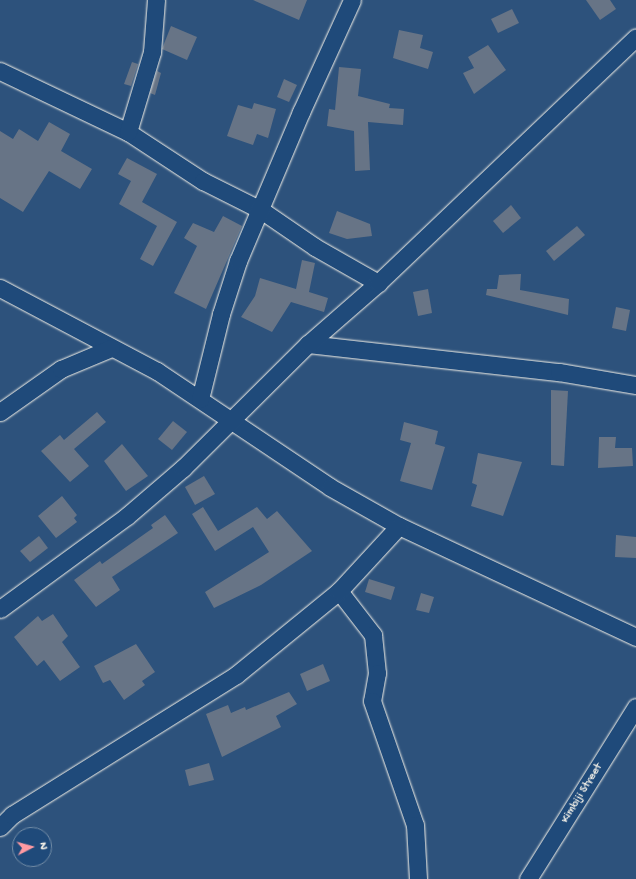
<!DOCTYPE html>
<style>
body{margin:0}
#map{position:relative;width:636px;height:879px;overflow:hidden;background:#2d527c;font-family:"Gochi Hand",sans-serif}
div>[style]{position:absolute}
.building>*{inset:0;background:#677486}
.roads{filter:drop-shadow(0 0 1px #f4f1e8) drop-shadow(0 0 1px #f4f1e8)}
.minor>*{height:17px;margin:-8.5px;padding:0 8.5px;transform-origin:8.5px;border-radius:8.5px;background:#1f4a7a}
span{translate:-50% -50%;white-space:nowrap;text-align:center;line-height:1.15;-webkit-text-stroke:4px #1f4a7a;paint-order:stroke}
.street-label{font-size:12px;color:#f4f1e8}
.north{position:absolute;left:12px;top:827px;width:40px;height:40px;box-sizing:border-box;background:#1f4a7a;border:1px solid #748da6;border-radius:50%;rotate:84deg;font-size:11px;font-weight:700;line-height:16px;text-align:center;color:#f4f1e8}
.north::after{content:'';display:block;margin:auto;width:14px;height:18px;background:#ff9aa2;clip-path:polygon(50% 0,100% 100%,50% 72%,0 100%)}
</style>
<div id="map">
<div class="building">
<i style="clip-path:polygon(253px 0,307px 0,299px 20px)"></i>
<i style="clip-path:polygon(586px 0,610px 0,616px 9px,600px 20px)"></i>
<i style="clip-path:polygon(512px 9px,519px 23px,498px 33px,491px 19px)"></i>
<i style="clip-path:polygon(171px 26px,197px 37px,187px 60px,162px 49px)"></i>
<i style="clip-path:polygon(399px 30px,423px 35px,420px 48px,433px 52px,428px 69px,393px 58px)"></i>
<i style="clip-path:polygon(488px 45px,506px 70px,474px 94px,463px 73px,474px 68px,468px 57px)"></i>
<i style="clip-path:polygon(132px 62px,138px 64px,131px 86px,124px 84px)"></i>
<i style="clip-path:polygon(339px 67px,361px 69px,358px 96px,390px 104px,389px 108px,404px 109px,403px 125px,368px 122px,370px 170px,355px 171px,354px 131px,327px 126px,329px 109px,335px 110px)"></i>
<i style="clip-path:polygon(157px 71px,161px 73px,155px 95px,150px 93px)"></i>
<i style="clip-path:polygon(284px 79px,297px 85px,289px 102px,277px 97px)"></i>
<i style="clip-path:polygon(254px 103px,276px 109px,268px 138px,257px 134px,253px 145px,227px 136px,238px 105px,252px 109px)"></i>
<i style="clip-path:polygon(49px 122px,70px 134px,61px 151px,92px 169px,80px 189px,49px 171px,23px 212px,0 198px,0 131px,13px 139px,19px 129px,38px 141px)"></i>
<i style="clip-path:polygon(127px 158px,157px 174px,142px 202px,177px 222px,153px 266px,140px 259px,157px 226px,119px 204px,131px 181px,118px 174px)"></i>
<i style="clip-path:polygon(511px 205px,521px 218px,503px 233px,493px 221px)"></i>
<i style="clip-path:polygon(337px 211px,370px 224px,372px 236px,347px 239px,329px 233px)"></i>
<i style="clip-path:polygon(223px 216px,242px 226px,206px 309px,174px 293px,197px 246px,184px 238px,193px 223px,214px 232px)"></i>
<i style="clip-path:polygon(577px 226px,585px 235px,554px 261px,546px 251px)"></i>
<i style="clip-path:polygon(302px 260px,315px 263px,309px 292px,328px 298px,324px 312px,291px 302px,272px 332px,241px 317px,255px 296px,260px 278px,296px 289px)"></i>
<i style="clip-path:polygon(521px 274px,520px 290px,569px 299px,568px 315px,486px 295px,487px 289px,497px 289px,499px 275px)"></i>
<i style="clip-path:polygon(428px 289px,432px 313px,418px 316px,413px 292px)"></i>
<i style="clip-path:polygon(616px 307px,630px 310px,626px 331px,612px 328px)"></i>
<i style="clip-path:polygon(551px 390px,568px 391px,564px 466px,551px 465px)"></i>
<i style="clip-path:polygon(97px 412px,106px 422px,74px 449px,89px 466px,70px 482px,41px 451px,60px 435px,64px 440px)"></i>
<i style="clip-path:polygon(173px 421px,187px 432px,172px 450px,158px 439px)"></i>
<i style="clip-path:polygon(404px 422px,438px 431px,435px 444px,445px 447px,432px 490px,400px 481px,411px 443px,400px 440px)"></i>
<i style="clip-path:polygon(599px 437px,616px 437px,615px 448px,632px 448px,633px 466px,598px 468px)"></i>
<i style="clip-path:polygon(122px 444px,148px 476px,126px 491px,104px 461px)"></i>
<i style="clip-path:polygon(478px 453px,522px 462px,503px 516px,471px 506px,477px 485px,472px 483px)"></i>
<i style="clip-path:polygon(204px 476px,215px 494px,195px 505px,185px 487px)"></i>
<i style="clip-path:polygon(62px 496px,77px 515px,74px 518px,77px 522px,56px 538px,38px 516px)"></i>
<i style="clip-path:polygon(203px 507px,218px 531px,257px 507px,267px 519px,277px 511px,312px 551px,261px 585px,214px 608px,205px 592px,269px 552px,253px 527px,215px 551px,192px 514px)"></i>
<i style="clip-path:polygon(165px 515px,178px 533px,112px 577px,120px 590px,96px 607px,74px 580px,100px 561px,102px 564px,153px 528px,151px 525px)"></i>
<i style="clip-path:polygon(616px 535px,636px 537px,636px 558px,615px 557px)"></i>
<i style="clip-path:polygon(39px 536px,48px 548px,30px 562px,20px 551px)"></i>
<i style="clip-path:polygon(369px 579px,395px 587px,391px 600px,365px 592px)"></i>
<i style="clip-path:polygon(421px 593px,434px 597px,429px 613px,416px 610px)"></i>
<i style="clip-path:polygon(53px 614px,68px 636px,62px 642px,80px 667px,60px 681px,44px 660px,37px 666px,14px 637px,38px 616px,42px 621px)"></i>
<i style="clip-path:polygon(136px 644px,155px 672px,142px 681px,145px 685px,124px 700px,110px 680px,103px 683px,94px 666px)"></i>
<i style="clip-path:polygon(323px 664px,330px 681px,307px 691px,300px 674px)"></i>
<i style="clip-path:polygon(289px 692px,297px 704px,276px 716px,281px 727px,222px 757px,206px 714px,228px 705px,231px 713px,245px 707px,246px 710px)"></i>
<i style="clip-path:polygon(209px 763px,214px 780px,189px 786px,185px 770px)"></i>
</div>
<div class="roads">
<div class="minor">
<i style="left:0;top:71px;width:142px;rotate:25.5deg"></i>
<i style="left:128px;top:132px;width:90px;rotate:33.2deg"></i>
<i style="left:203px;top:181px;width:65px;rotate:26.6deg"></i>
<i style="left:261px;top:210px;width:65px;rotate:34.4deg"></i>
<i style="left:315px;top:247px;width:73px;rotate:29.7deg"></i>
<i style="left:128px;top:132px;width:84px;rotate:-73.3deg"></i>
<i style="left:152px;top:52px;width:52px;rotate:-85.6deg"></i>
<i style="left:0;top:288px;width:178px;rotate:27.9deg"></i>
<i style="left:157px;top:371px;width:208px;rotate:33.8deg"></i>
<i style="left:330px;top:487px;width:79px;rotate:29.5deg"></i>
<i style="left:399px;top:526px;width:262px;rotate:25.1deg"></i>
<i style="left:308px;top:344px;width:253px;rotate:6.4deg"></i>
<i style="left:559px;top:372px;width:78px;rotate:9.6deg"></i>
<i style="left:200px;top:399px;width:88px;rotate:-76.1deg"></i>
<i style="left:221px;top:314px;width:56px;rotate:-72.2deg"></i>
<i style="left:238px;top:261px;width:162px;rotate:-67.1deg"></i>
<i style="left:301px;top:112px;width:123px;rotate:-65.5deg"></i>
<i style="left:0;top:412px;width:75px;rotate:-35.2deg"></i>
<i style="left:61px;top:369px;width:54px;rotate:-22.8deg"></i>
<i style="left:339px;top:591px;width:56px;rotate:52.3deg"></i>
<i style="left:373px;top:635px;width:38px;rotate:84deg"></i>
<i style="left:377px;top:673px;width:28px;rotate:100deg"></i>
<i style="left:372px;top:701px;width:131px;rotate:70.9deg"></i>
<i style="left:415px;top:825px;width:54px;rotate:86.8deg"></i>
<i style="left:0;top:609px;width:157px;rotate:-36.2deg"></i>
<i style="left:127px;top:516px;width:74px;rotate:-40.6deg"></i>
<i style="left:183px;top:468px;width:176px;rotate:-44.8deg"></i>
<i style="left:308px;top:344px;width:93px;rotate:-41.1deg"></i>
<i style="left:378px;top:283px;width:356px;rotate:-43.6deg"></i>
<i style="left:0;top:827px;width:17px;rotate:-45deg"></i>
<i style="left:12px;top:815px;width:264px;rotate:-32deg"></i>
<i style="left:236px;top:675px;width:133px;rotate:-39.2deg"></i>
<i style="left:339px;top:591px;width:88px;rotate:-47.3deg"></i>
<i style="left:528px;top:879px;width:203px;rotate:-57.9deg"></i>
</div>
</div>
<div class="street-label">
<span style="left:583px;top:794px;rotate:-58deg">Kimbiji Street</span>
</div>
<div class="north">N</div>
</div>
